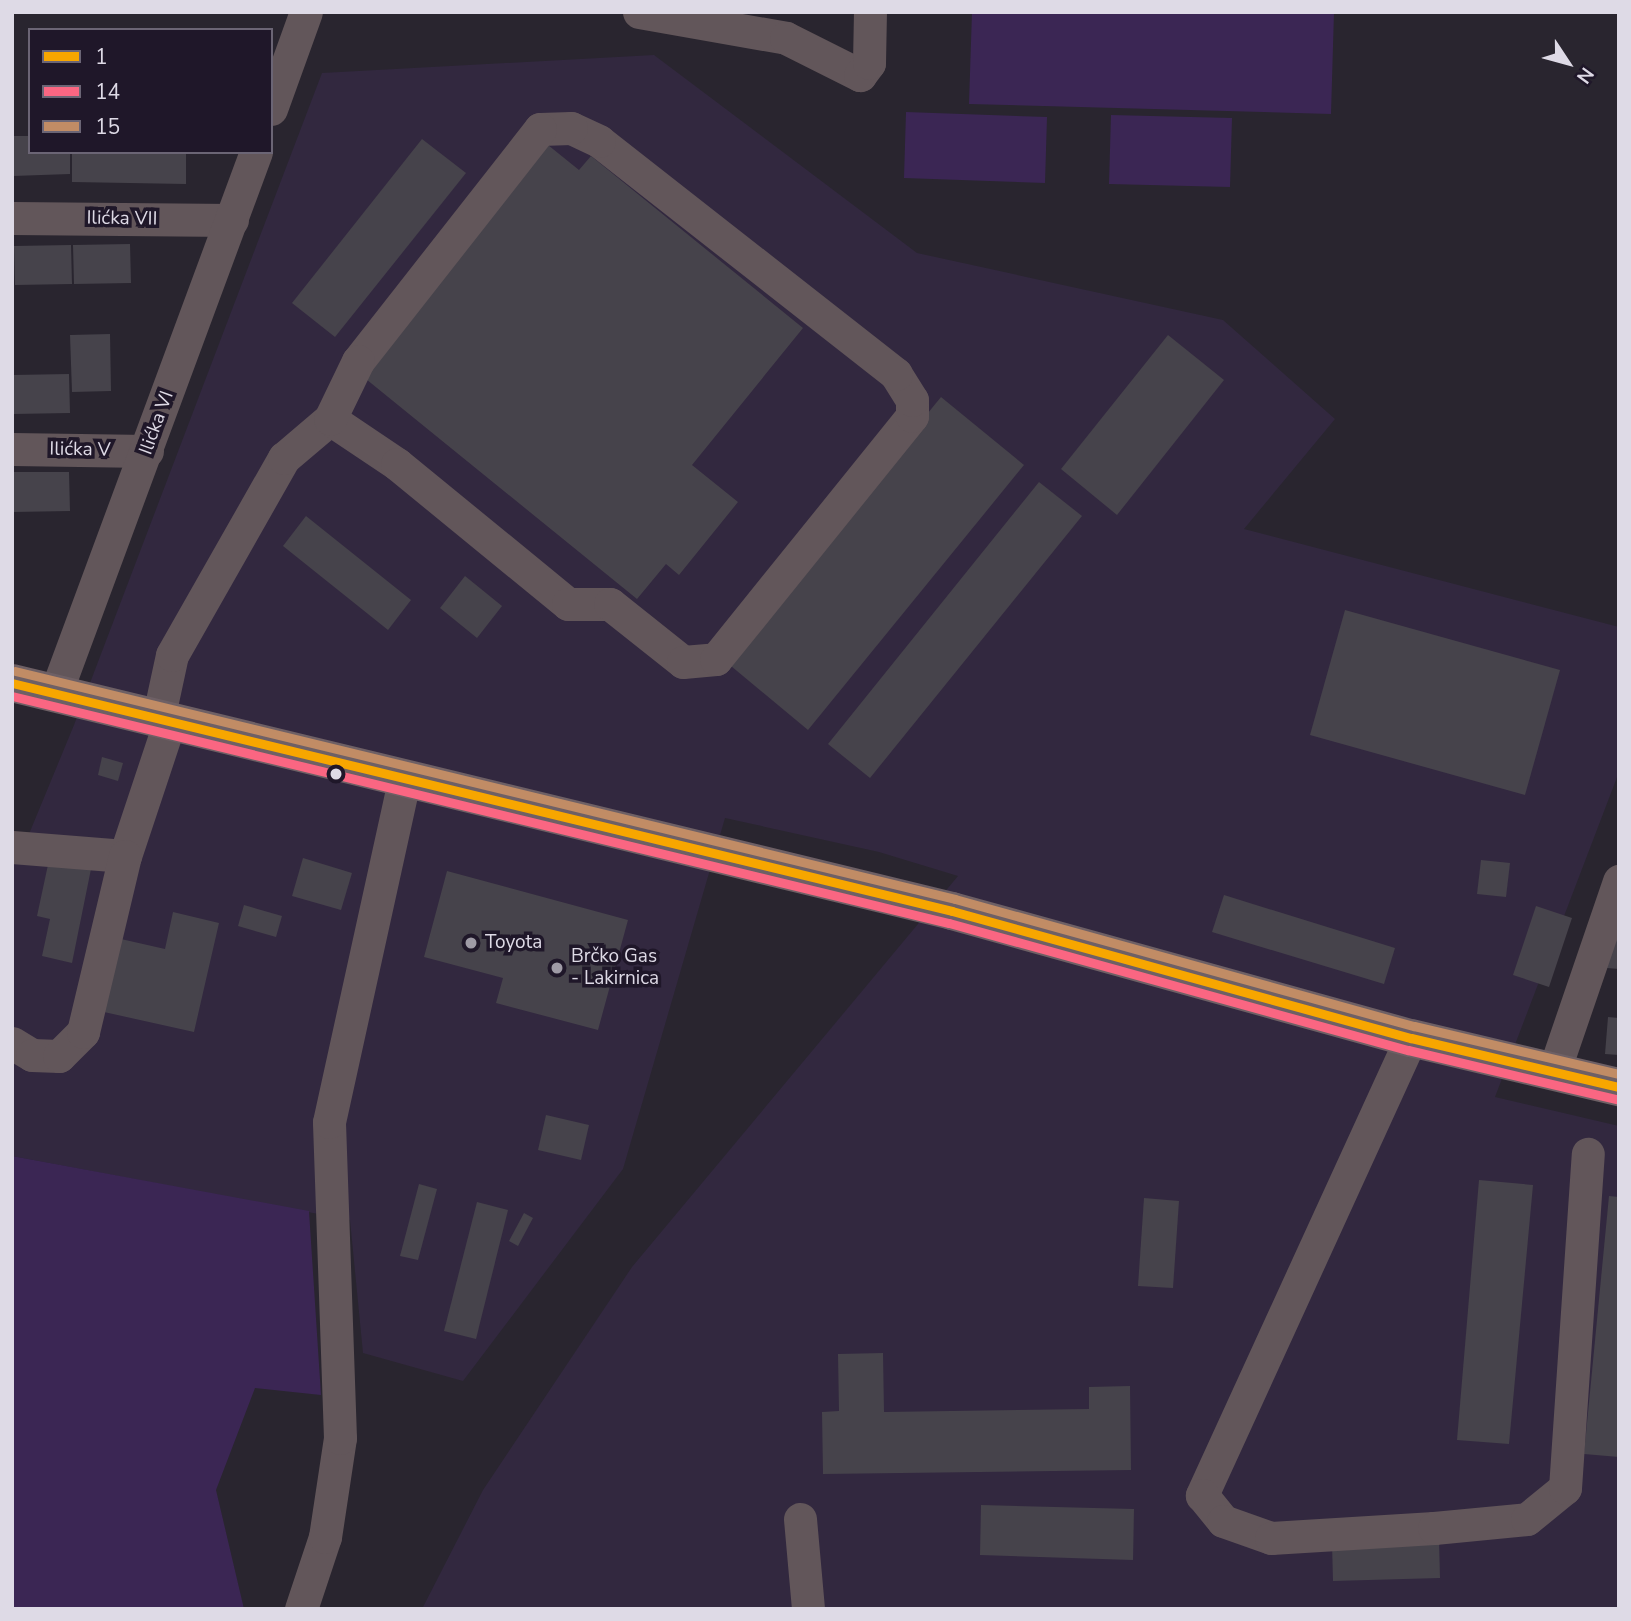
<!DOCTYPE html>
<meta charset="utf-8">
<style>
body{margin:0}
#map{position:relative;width:1631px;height:1621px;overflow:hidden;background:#29252f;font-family:"Nunito Sans",sans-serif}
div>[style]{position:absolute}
.built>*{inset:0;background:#32283f}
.green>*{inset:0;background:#3b2654}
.building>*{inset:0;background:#46434b}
.minor>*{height:33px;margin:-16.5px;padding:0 16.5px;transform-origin:16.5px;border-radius:16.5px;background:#62565a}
.major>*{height:38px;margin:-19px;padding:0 19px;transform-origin:19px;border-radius:19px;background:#6e6065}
.bus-1>*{height:9px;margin:-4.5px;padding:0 4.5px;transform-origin:4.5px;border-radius:4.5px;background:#f7a600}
.bus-2>*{height:9px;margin:-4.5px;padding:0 4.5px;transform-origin:4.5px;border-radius:4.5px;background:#fa6682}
.bus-3>*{height:9px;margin:-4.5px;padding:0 4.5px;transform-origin:4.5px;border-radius:4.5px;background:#c18c65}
.dots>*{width:19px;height:19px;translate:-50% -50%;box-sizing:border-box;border:4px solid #1f1729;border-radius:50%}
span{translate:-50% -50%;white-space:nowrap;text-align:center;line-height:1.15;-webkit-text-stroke:7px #1f1729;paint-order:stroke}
.street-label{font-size:19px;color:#dedae6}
.poi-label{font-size:19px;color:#dedae6}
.left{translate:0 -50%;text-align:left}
.frame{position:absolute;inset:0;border:14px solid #dedae6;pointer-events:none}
.legend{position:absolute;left:28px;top:28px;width:245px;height:126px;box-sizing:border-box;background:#1f1729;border:2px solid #6b6575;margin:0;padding:9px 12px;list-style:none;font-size:21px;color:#dedae6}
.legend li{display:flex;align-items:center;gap:14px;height:35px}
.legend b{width:35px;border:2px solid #6b6575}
.north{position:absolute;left:1533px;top:28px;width:70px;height:70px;-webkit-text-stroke:5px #1f1729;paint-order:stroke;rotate:126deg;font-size:19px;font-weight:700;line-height:28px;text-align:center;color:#dedae6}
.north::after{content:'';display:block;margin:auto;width:24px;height:32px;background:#dedae6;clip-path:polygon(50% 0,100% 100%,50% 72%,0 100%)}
</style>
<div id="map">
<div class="built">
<i style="clip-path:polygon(654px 55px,917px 253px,1223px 320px,1335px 419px,1244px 529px,1619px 627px,1619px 772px,1495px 1097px,1619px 1126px,1619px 1609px,422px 1609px,483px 1490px,632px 1267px,958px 876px,879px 852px,725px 818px,623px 1169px,463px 1381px,363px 1353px,350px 1220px,12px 1156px,12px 833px,29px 834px,74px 725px,322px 73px)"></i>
</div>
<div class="green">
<i style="clip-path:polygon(972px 12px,1334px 12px,1331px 114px,969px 104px)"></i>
<i style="clip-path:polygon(906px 112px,1047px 117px,1045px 183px,904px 178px)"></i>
<i style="clip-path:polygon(1111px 115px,1232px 118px,1230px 187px,1109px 184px)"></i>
<i style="clip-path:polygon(12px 1156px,309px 1211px,321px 1395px,255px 1388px,216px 1490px,244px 1609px,12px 1609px)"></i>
</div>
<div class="building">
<i style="clip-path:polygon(13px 136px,30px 136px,30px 152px,70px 152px,70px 174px,13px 176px)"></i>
<i style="clip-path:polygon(422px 139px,466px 173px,335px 337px,292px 303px)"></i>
<i style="clip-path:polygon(548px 145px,579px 170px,591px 156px,803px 328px,692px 465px,738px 502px,679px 575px,666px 564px,637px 599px,361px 375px)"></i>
<i style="clip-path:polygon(72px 152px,186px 152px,186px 184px,72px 182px)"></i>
<i style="clip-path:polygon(130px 244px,131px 283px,74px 284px,73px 245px)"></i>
<i style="clip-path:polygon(71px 245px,72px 284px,15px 285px,14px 246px)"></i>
<i style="clip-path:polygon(110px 334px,111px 391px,72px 392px,70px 335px)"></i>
<i style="clip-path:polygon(1168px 335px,1224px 380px,1117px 515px,1061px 469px)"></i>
<i style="clip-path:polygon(69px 374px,70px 413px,13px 414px,13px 375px)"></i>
<i style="clip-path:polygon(941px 397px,1024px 465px,808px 730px,725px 661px)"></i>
<i style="clip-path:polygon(12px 472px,69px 472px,70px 511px,13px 512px)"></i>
<i style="clip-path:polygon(1039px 482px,1082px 516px,870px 778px,828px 744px)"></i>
<i style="clip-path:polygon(306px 516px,411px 600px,388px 630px,283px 546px)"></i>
<i style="clip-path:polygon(465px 576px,502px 606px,477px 638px,440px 608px)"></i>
<i style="clip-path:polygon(1345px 610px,1560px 670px,1525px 795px,1310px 735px)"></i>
<i style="clip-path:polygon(102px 757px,123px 763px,118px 781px,98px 775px)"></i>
<i style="clip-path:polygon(303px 858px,352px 873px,341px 910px,292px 896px)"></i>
<i style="clip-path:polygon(49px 860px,91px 869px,72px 963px,42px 956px,50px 919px,37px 916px)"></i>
<i style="clip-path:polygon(1481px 860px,1510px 863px,1506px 897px,1477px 894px)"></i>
<i style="clip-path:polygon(447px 871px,628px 920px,598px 1030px,496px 1003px,503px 978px,424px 957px)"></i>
<i style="clip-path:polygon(1224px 895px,1395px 948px,1384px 984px,1212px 932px)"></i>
<i style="clip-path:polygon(244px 905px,282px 916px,276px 937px,238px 926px)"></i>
<i style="clip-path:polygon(1536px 906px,1572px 918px,1549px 987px,1513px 975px)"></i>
<i style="clip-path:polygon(173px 912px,219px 923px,194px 1032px,104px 1012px,121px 939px,165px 949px)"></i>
<i style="clip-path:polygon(1610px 931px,1619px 932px,1619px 969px,1607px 968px)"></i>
<i style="clip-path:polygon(1608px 1017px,1619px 1018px,1619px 1055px,1605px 1054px)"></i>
<i style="clip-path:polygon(546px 1115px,589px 1125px,581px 1160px,538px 1150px)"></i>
<i style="clip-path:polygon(1479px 1180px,1533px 1185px,1509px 1444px,1457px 1440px)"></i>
<i style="clip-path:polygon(419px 1184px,437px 1189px,418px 1260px,400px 1256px)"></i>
<i style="clip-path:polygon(1609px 1196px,1619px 1197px,1619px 1457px,1584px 1454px)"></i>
<i style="clip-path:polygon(1144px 1198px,1179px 1201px,1173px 1288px,1138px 1286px)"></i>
<i style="clip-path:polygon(477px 1202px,508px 1210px,476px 1339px,444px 1331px)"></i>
<i style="clip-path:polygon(524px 1213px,533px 1218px,518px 1246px,509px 1241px)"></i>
<i style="clip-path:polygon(883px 1353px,884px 1412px,1089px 1409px,1089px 1387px,1130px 1386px,1131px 1470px,823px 1474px,822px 1412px,839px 1411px,838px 1354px)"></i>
<i style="clip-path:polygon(981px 1505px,1134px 1509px,1133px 1560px,980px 1555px)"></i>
<i style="clip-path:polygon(1439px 1540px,1440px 1578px,1333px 1581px,1332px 1543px)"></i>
</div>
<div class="minor">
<i style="left:639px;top:12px;width:149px;rotate:10deg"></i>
<i style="left:786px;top:38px;width:83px;rotate:26.6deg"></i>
<i style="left:860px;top:75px;width:15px;rotate:-53deg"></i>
<i style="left:869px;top:63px;width:51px;rotate:-88.9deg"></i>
<i style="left:271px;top:109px;width:103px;rotate:-70.2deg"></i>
<i style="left:12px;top:218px;width:220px;rotate:0.5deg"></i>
<i style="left:12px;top:449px;width:135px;rotate:0.8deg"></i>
<i style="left:56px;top:692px;width:576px;rotate:-69.68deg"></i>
<i style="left:159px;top:715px;width:61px;rotate:-77.8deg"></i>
<i style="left:172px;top:655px;width:227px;rotate:-60.4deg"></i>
<i style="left:284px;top:458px;width:60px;rotate:-40.3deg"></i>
<i style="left:330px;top:419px;width:81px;rotate:33.9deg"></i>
<i style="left:397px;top:464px;width:221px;rotate:39.3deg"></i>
<i style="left:568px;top:604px;width:42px"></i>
<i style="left:610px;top:604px;width:93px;rotate:38.5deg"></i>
<i style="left:683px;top:662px;width:33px;rotate:-5deg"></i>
<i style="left:716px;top:659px;width:312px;rotate:-51.1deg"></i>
<i style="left:912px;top:416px;width:16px;rotate:-90deg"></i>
<i style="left:912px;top:400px;width:31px;rotate:-122deg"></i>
<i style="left:896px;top:374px;width:377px;rotate:-141.9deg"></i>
<i style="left:599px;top:141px;width:31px;rotate:-155deg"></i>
<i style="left:571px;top:128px;width:31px;rotate:178deg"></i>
<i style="left:540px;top:129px;width:295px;rotate:128.1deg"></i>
<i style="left:358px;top:361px;width:64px;rotate:115.8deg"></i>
<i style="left:12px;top:847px;width:113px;rotate:4.6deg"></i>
<i style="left:125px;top:856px;width:145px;rotate:-71.6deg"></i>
<i style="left:1411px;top:1038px;width:503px;rotate:114.58deg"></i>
<i style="left:1202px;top:1495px;width:33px;rotate:51deg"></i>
<i style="left:1223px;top:1521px;width:51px;rotate:19.5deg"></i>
<i style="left:1271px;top:1538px;width:163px;rotate:-3.5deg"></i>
<i style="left:1434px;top:1528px;width:93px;rotate:-5.5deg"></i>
<i style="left:1527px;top:1519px;width:49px;rotate:-39.2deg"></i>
<i style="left:1565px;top:1488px;width:335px;rotate:-86.1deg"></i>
<i style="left:12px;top:1043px;width:23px;rotate:31deg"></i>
<i style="left:32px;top:1055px;width:27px;rotate:2deg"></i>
<i style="left:59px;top:1056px;width:34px;rotate:-45deg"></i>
<i style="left:83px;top:1032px;width:181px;rotate:-76.6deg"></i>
<i style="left:1554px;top:1071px;width:201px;rotate:-71.1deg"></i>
<i style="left:800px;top:1519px;width:90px;rotate:84.9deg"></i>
<i style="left:301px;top:1609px;width:76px;rotate:-71.6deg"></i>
<i style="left:325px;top:1537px;width:100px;rotate:-81.4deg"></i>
<i style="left:340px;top:1438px;width:316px;rotate:-92deg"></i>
<i style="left:329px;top:1122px;width:350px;rotate:-77.6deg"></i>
</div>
<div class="major">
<i style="left:12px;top:683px;width:967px;rotate:13.63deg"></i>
<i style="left:952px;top:911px;width:476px;rotate:15.5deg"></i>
<i style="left:1411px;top:1038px;width:214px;rotate:13.3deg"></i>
</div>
<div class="bus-1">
<i style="left:12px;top:683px;width:967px;rotate:13.63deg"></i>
<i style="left:952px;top:911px;width:476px;rotate:15.5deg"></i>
<i style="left:1411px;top:1038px;width:214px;rotate:13.3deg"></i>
</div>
<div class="bus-2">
<i style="left:12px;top:696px;width:964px;rotate:13.62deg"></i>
<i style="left:949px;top:923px;width:476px;rotate:15.5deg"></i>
<i style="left:1408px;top:1050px;width:214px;rotate:13.3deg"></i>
</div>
<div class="bus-3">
<i style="left:15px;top:671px;width:967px;rotate:13.63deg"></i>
<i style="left:955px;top:899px;width:476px;rotate:15.5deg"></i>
<i style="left:1414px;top:1026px;width:211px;rotate:13.2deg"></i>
</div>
<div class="dots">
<i style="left:336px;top:774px;background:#dedae6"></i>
<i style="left:471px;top:943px;background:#9f9ba6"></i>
<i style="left:557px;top:968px;background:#9f9ba6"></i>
</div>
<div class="street-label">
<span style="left:122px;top:219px;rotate:1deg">Ilićka VII</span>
<span style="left:157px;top:423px;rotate:-70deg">Ilićka VI</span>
<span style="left:80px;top:450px;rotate:1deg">Ilićka V</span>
</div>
<div class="poi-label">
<span class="left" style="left:485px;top:943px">Toyota</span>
<span class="left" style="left:571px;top:968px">Brčko Gas<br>- Lakirnica</span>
</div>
<div class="frame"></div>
<ul class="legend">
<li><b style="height:9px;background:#f7a600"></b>1</li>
<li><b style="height:9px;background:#fa6682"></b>14</li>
<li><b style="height:9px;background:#c18c65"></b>15</li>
</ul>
<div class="north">N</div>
</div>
